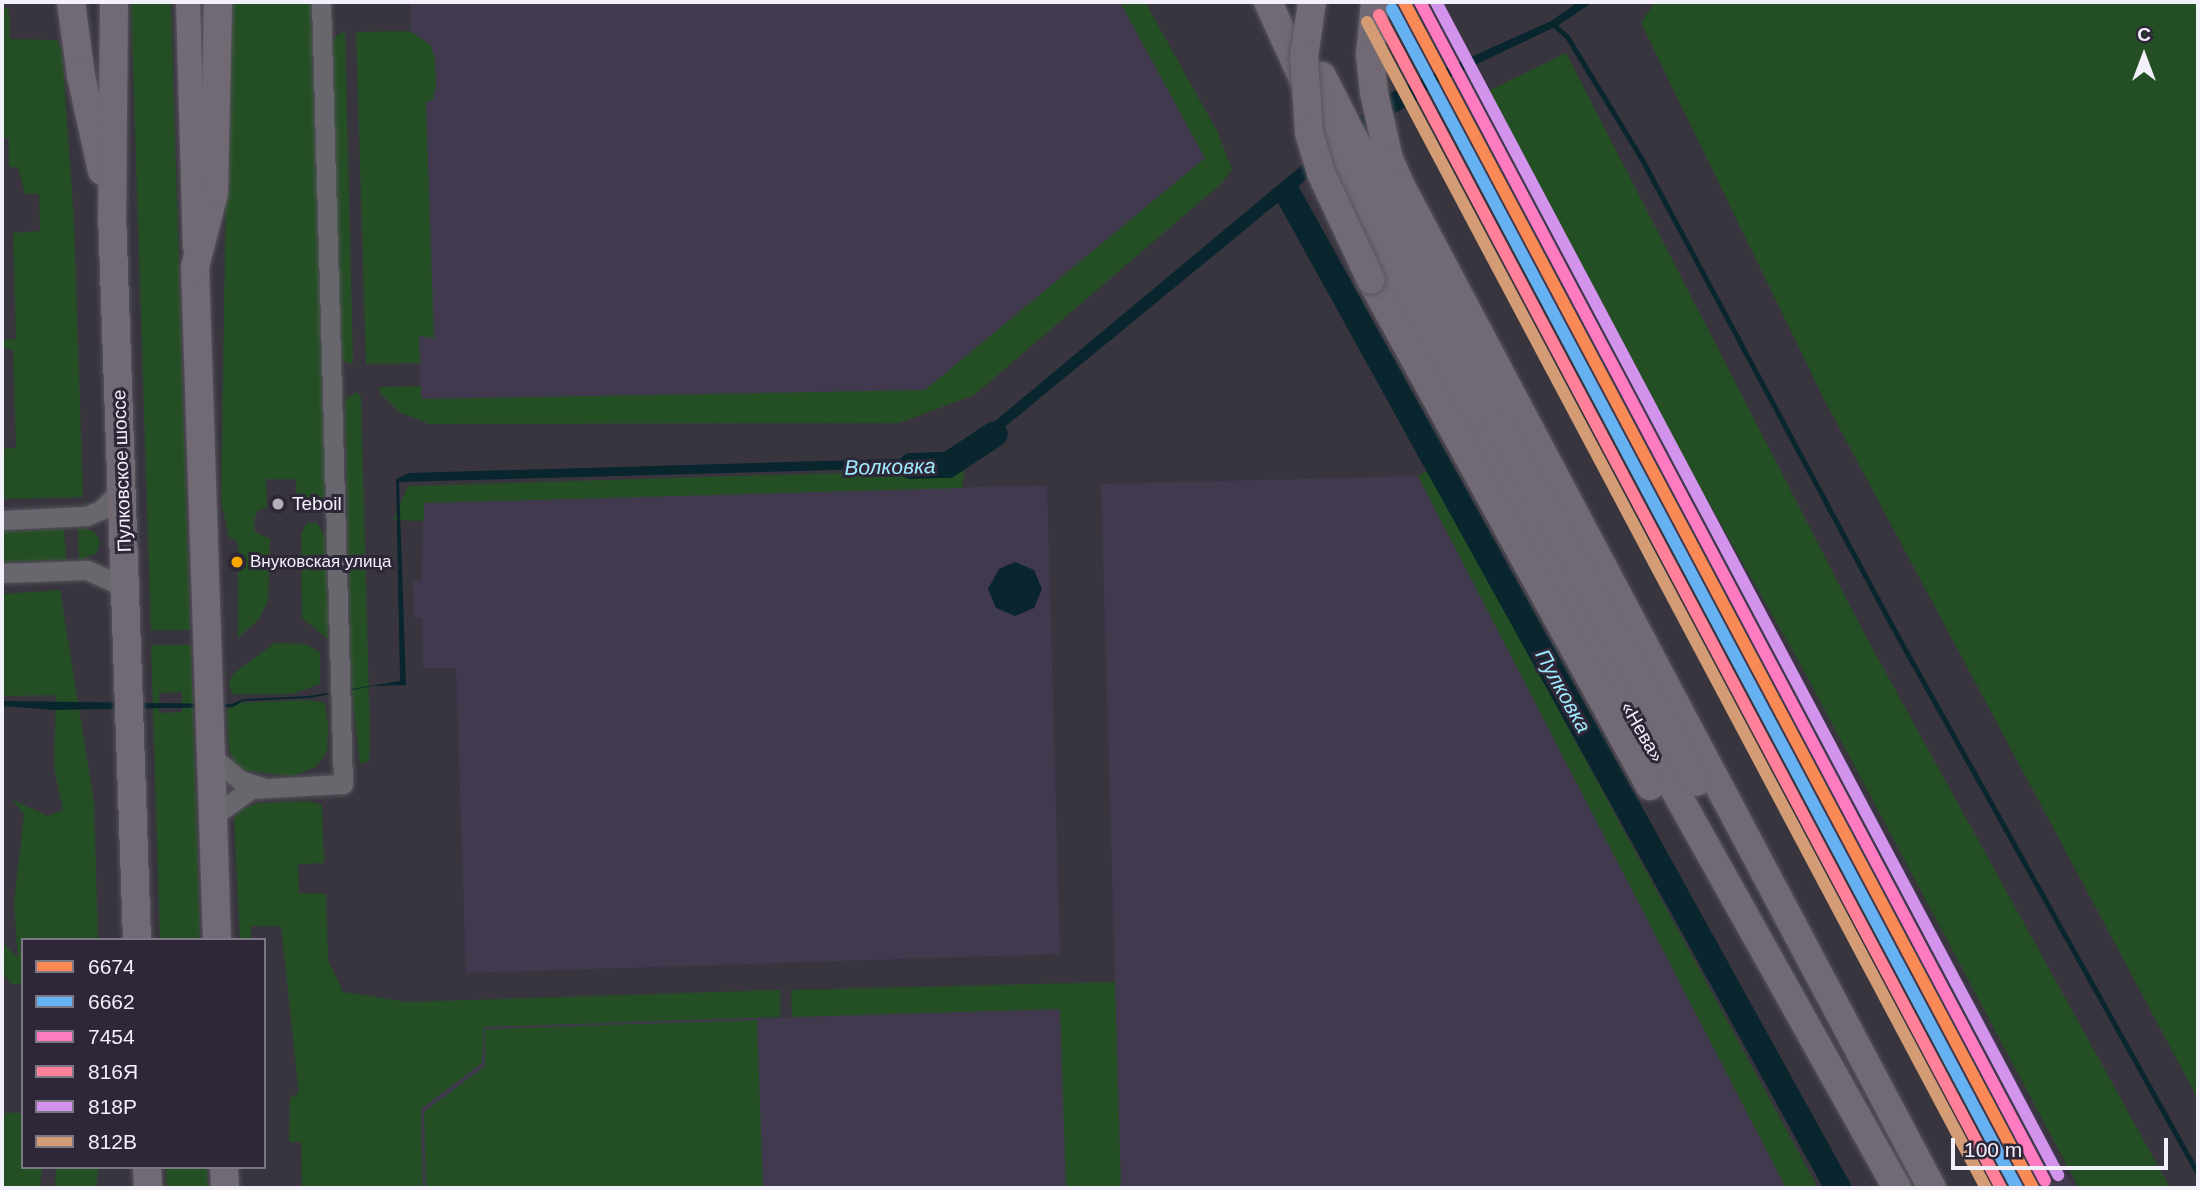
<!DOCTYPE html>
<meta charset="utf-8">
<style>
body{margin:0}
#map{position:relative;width:2200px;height:1190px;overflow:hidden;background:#38353e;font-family:Helvetica,sans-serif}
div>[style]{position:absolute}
.built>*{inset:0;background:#41394e}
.green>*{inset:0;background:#244f24}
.water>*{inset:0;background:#09262f}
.stream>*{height:4.5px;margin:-2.25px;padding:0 2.25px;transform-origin:2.25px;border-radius:2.25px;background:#09262f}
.river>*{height:26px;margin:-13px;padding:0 13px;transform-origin:13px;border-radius:13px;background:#09262f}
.roads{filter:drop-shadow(0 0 2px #57545c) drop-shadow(0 0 2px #57545c)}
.minor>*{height:19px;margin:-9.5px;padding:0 9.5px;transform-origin:9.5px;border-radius:9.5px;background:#69676e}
.major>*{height:24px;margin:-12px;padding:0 12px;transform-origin:12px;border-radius:12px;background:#716b75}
.highway>*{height:28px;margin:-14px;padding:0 14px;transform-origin:14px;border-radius:14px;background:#716974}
.rail>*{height:4.5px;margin-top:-2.25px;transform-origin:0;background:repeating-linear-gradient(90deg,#737077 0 9px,transparent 0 18px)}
.bridges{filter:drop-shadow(0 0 2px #57545c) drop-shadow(0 0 2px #57545c)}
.highway-bridge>*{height:28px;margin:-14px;padding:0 14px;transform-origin:14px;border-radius:14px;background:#716974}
.rail-1>*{height:12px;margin:-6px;padding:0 6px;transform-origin:6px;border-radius:6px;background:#f98a56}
.rail-2>*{height:12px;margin:-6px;padding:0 6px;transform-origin:6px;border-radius:6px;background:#66b1f2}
.rail-3>*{height:12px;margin:-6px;padding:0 6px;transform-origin:6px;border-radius:6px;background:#fe7ac1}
.rail-4>*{height:12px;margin:-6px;padding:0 6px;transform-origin:6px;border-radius:6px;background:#ff8098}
.rail-5>*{height:12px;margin:-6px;padding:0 6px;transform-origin:6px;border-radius:6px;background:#d193ec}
.rail-6>*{height:12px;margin:-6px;padding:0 6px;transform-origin:6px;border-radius:6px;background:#d39c74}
.dots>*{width:19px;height:19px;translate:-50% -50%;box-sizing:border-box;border:4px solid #2d2737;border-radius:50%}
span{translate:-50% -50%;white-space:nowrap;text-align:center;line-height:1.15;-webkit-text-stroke:6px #2d2737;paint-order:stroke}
.bus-label{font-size:17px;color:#f3f0fb}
.left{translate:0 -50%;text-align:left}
.street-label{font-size:19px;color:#f3f0fb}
.poi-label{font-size:19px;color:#f3f0fb}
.water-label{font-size:21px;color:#a0eaff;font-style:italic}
.frame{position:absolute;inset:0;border:4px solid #f3f0fb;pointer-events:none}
.legend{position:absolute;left:21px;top:938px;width:245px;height:231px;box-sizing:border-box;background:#2d2737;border:2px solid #7c7785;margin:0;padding:9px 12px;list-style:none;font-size:21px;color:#f3f0fb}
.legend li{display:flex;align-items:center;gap:14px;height:35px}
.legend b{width:35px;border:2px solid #7c7785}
.north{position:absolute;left:2109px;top:21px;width:70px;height:70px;-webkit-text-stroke:5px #2d2737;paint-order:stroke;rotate:0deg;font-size:19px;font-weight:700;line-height:28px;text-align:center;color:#f3f0fb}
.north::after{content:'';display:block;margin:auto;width:24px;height:32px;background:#f3f0fb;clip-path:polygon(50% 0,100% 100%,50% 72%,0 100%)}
.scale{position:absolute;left:1951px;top:1138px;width:217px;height:32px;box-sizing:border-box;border:4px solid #f3f0fb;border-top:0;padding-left:9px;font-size:21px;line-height:24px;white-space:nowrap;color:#f3f0fb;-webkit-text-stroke:5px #2d2737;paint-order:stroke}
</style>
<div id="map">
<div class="built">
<i style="clip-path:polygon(410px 2px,1120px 2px,1205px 158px,925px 390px,420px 399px)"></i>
<i style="clip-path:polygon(1386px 2px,1441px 2px,2074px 1188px,2014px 1188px)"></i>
<i style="clip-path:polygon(1418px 476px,1786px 1188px,1121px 1188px,1101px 484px)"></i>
<i style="clip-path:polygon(1047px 485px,1060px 954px,466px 973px,456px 668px,423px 668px,422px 618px,414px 618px,413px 581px,421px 581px,424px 503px)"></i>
<i style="clip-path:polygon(1061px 1009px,1066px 1188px,423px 1188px,421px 1109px,482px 1063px,483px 1027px)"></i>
</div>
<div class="green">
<i style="clip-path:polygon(131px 2px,171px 2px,190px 630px,151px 630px)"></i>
<i style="clip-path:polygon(229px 2px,311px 2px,326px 492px,316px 506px,297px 508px,296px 479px,266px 479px,267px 507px,257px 511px,254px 521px,255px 532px,270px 539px,268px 601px,259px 619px,238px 638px,238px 542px,229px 537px,221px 500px)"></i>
<i style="clip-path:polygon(1120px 2px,1145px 2px,1217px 131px,1232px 169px,1222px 183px,974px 395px,899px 423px,429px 424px,399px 412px,380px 393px,379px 387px,421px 386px,421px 399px,925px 390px,1205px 158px)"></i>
<i style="clip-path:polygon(1655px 2px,2198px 2px,2198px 1099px,1825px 401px,1641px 23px)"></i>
<i style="clip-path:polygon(2px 5px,9px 11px,10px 39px,57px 40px,62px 49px,74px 222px,83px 497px,2px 499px,2px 449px,16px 448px,13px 349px,2px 349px,2px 340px,16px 339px,13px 233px,40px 231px,39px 194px,25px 194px,18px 167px,9px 167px,9px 139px,2px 137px)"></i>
<i style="clip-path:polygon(345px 31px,353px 362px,349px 364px,338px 357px,330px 49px,335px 37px)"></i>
<i style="clip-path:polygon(410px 31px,431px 45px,435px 60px,436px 86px,433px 99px,426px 103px,434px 338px,419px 336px,420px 363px,366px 364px,356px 32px)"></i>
<i style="clip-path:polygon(1566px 53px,1865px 635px,2170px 1188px,2079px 1188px,1802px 667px,1616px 340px,1486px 92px)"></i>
<i style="clip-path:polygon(357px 392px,361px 397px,370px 737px,369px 761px,360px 764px,351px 685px,345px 399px)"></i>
<i style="clip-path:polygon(966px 459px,962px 488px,424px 503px,424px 521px,393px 520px,408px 486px,944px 470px)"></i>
<i style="clip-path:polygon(1428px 470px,1818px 1188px,1786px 1188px,1418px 476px)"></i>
<i style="clip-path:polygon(307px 523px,317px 523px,325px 536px,329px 640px,302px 618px,301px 534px)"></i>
<i style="clip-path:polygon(78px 527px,95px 532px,100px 541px,97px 553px,79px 560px)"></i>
<i style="clip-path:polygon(64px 529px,66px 560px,2px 562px,2px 531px)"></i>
<i style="clip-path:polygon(60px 590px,94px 803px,98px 940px,23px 940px,23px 984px,11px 984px,2px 972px,2px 942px,18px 958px,14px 904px,24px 815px,13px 800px,48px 816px,63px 810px,54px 768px,56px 695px,3px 696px,2px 594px)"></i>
<i style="clip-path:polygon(275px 643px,306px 644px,320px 653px,320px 684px,292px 694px,232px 694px,229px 682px,234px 673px)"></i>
<i style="clip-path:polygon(evenodd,151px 645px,191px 645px,200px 940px,160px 940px,151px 645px,182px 692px,182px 712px,159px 713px,159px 693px,182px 692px)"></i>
<i style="clip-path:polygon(309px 700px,325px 703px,328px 726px,327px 751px,316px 767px,293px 776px,237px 770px,229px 749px,227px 710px,237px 703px)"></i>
<i style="clip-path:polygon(308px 801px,322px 805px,324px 863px,298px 864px,299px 893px,326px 894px,328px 960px,343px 992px,407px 1002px,780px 990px,780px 1017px,484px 1027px,482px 1063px,421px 1109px,423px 1188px,302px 1188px,301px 1142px,289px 1142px,290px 1098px,299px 1093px,281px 926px,251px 926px,251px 940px,240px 940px,234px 819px,241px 809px,259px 803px)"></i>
<i style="clip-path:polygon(1115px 982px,1121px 1188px,1066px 1188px,1060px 1009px,792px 1017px,791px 990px)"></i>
<i style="clip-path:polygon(757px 1020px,763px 1188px,426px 1188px,424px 1112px,485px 1066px,485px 1029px)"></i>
<i style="clip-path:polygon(2px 1113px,23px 1113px,23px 1167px,42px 1167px,40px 1188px,2px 1188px)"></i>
<i style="clip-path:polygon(56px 1167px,99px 1167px,96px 1188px,55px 1188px)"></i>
<i style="clip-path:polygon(166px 1167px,207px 1167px,208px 1188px,167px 1188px)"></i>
</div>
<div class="water">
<i style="clip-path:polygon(1578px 2px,1593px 2px,1559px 25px,1431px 86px,1420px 99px,1369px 128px,979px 448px,940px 467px,399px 482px,406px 685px,373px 686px,309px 698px,243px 701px,233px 707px,55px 710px,2px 706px,2px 701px,232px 704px,243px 699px,309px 696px,400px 681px,396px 479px,409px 473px,931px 458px,976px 437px,1386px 95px,1551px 21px)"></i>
<i style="clip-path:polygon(1015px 562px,1034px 570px,1042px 589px,1034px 608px,1015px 616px,996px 608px,988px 589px,999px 569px)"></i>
</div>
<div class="stream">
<i style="left:1553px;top:24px;width:18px;rotate:41deg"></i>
<i style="left:1567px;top:36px;width:142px;rotate:58.6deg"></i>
<i style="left:1641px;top:157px;width:533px;rotate:61.8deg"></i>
<i style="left:1893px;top:627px;width:625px;rotate:60.81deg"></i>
</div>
<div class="river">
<i style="left:1288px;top:194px;width:1136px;rotate:61.04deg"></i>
<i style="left:911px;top:466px;width:37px;rotate:-2deg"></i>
<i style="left:948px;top:465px;width:56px;rotate:-33.4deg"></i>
</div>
<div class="roads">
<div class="minor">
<i style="left:2px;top:520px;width:84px;rotate:-2.7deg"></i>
<i style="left:86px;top:516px;width:16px;rotate:-22deg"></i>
<i style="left:101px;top:510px;width:29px;rotate:-46deg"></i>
<i style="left:2px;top:573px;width:85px;rotate:-2deg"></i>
<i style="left:87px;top:570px;width:30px;rotate:24deg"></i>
<i style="left:114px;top:582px;width:18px;rotate:45deg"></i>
<i style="left:210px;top:755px;width:39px;rotate:40deg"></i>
<i style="left:240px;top:780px;width:23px;rotate:18deg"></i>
<i style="left:212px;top:817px;width:48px;rotate:-35.7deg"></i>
<i style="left:251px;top:789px;width:92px;rotate:-3.1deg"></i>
<i style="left:343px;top:784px;width:782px;rotate:-91.61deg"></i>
</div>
<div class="major">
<i style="left:188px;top:2px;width:244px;rotate:88.4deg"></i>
</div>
<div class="highway">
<i style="left:71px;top:2px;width:75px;rotate:82.3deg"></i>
<i style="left:81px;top:76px;width:97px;rotate:77.5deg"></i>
<i style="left:114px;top:2px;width:211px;rotate:90.5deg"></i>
<i style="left:112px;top:213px;width:727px;rotate:88.03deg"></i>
<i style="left:1268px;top:2px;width:298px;rotate:65.4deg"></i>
<i style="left:1392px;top:273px;width:186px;rotate:62.5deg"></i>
<i style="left:1478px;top:438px;width:859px;rotate:60.81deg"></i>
<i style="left:1375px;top:2px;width:53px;rotate:95.4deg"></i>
<i style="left:1370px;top:55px;width:38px;rotate:84deg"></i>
<i style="left:1374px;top:93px;width:68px;rotate:77.2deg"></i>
<i style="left:1389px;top:159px;width:30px;rotate:66deg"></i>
<i style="left:1401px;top:186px;width:1134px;rotate:62.08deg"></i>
<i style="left:1322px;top:76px;width:391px;rotate:63.1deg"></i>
<i style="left:1499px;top:425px;width:408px;rotate:61deg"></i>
<i style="left:1371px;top:280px;width:578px;rotate:61.13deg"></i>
<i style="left:217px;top:940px;width:673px;rotate:-91.87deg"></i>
<i style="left:195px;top:267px;width:76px;rotate:-75.6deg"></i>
<i style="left:214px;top:193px;width:191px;rotate:-88.8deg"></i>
<i style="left:147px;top:1167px;width:21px;rotate:87deg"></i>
<i style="left:224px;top:1167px;width:21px;rotate:87deg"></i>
</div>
</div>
<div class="rail">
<i style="left:1424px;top:2px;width:22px;rotate:69deg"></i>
</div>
<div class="bridges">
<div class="highway-bridge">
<i style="left:1312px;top:2px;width:56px;rotate:98.3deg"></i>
<i style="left:1304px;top:57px;width:76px;rotate:86.2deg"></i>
<i style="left:1309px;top:133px;width:42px;rotate:73.3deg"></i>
<i style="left:1321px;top:173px;width:118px;rotate:65deg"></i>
</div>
</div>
<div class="rail-1">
<i style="left:1404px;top:2px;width:1342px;rotate:62.06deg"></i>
</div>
<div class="rail-2">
<i style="left:1392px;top:9px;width:1334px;rotate:62.07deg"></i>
</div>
<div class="rail-3">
<i style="left:1420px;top:2px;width:1334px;rotate:62.07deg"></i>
</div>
<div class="rail-4">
<i style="left:1379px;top:15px;width:1328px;rotate:62.06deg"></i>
</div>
<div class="rail-5">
<i style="left:1436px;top:2px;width:1328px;rotate:62.06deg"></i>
</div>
<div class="rail-6">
<i style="left:1367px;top:22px;width:1320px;rotate:62.04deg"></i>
</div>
<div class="dots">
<i style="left:278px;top:504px;background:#b2afb9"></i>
<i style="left:237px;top:562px;background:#f7a600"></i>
</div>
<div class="bus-label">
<span class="left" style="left:250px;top:562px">Внуковская улица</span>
</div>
<div class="street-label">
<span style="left:122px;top:471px;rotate:-92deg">Пулковское шоссе</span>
<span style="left:1642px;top:732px;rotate:60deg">«Нева»</span>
</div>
<div class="poi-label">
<span class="left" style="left:292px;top:504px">Teboil</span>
</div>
<div class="water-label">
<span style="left:890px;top:467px;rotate:-1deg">Волковка</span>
<span style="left:1563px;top:691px;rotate:61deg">Пулковка</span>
</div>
<div class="frame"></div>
<ul class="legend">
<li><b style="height:9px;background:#f98a56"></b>6674</li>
<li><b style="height:9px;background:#66b1f2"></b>6662</li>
<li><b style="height:9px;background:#fe7ac1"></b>7454</li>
<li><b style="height:9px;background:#ff8098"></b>816Я</li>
<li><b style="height:9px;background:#d193ec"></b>818Р</li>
<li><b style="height:9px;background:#d39c74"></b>812В</li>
</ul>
<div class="north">С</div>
<div class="scale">100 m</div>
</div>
